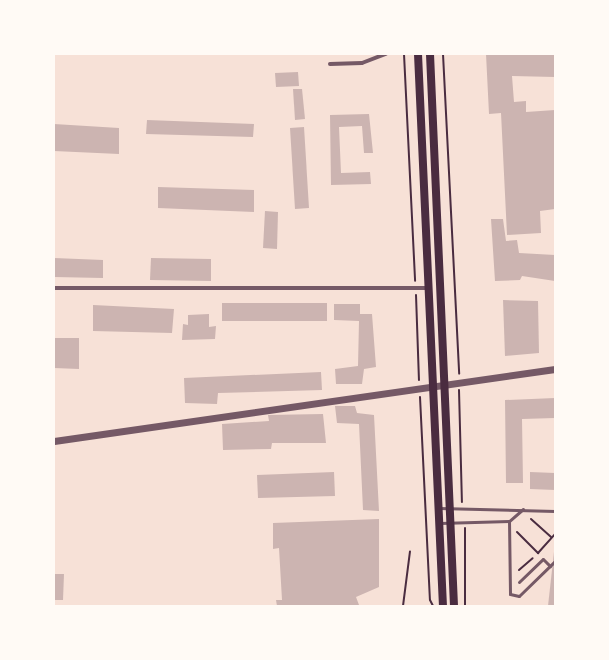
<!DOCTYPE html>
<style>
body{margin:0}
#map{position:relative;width:609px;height:660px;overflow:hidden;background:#f7e1d7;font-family:Signika,sans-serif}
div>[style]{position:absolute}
.building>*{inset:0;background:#ccb4b1}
.path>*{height:2px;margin:-1px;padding:0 1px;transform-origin:1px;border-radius:1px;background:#4a2c40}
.service>*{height:3px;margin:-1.5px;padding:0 1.5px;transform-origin:1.5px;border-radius:1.5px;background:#755966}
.minor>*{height:4px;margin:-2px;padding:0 2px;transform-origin:2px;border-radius:2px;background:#755966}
.tertiary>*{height:7px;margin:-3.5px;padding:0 3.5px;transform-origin:3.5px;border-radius:3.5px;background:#755966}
.secondary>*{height:8px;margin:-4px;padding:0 4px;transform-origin:4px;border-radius:4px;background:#4a2c40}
span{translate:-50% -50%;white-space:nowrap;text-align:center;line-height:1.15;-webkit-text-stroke:4px #fffaf5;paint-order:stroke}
.frame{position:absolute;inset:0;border:55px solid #fffaf5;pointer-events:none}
</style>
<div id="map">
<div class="building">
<i style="clip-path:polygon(486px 54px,555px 54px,555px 77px,512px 76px,514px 102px,526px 101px,526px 112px,555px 110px,555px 209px,540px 211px,541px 233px,507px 235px,501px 113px,489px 114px)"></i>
<i style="clip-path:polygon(298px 72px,299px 86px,276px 87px,275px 73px)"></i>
<i style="clip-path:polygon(293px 89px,302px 89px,305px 119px,295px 120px)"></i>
<i style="clip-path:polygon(369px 114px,373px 153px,364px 153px,362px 126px,339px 127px,341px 173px,370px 172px,371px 184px,331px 185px,330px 115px)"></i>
<i style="clip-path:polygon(147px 120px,254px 124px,253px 137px,146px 134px)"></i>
<i style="clip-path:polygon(54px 124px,119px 128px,119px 154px,54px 151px)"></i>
<i style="clip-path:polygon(304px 127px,309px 208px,295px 209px,290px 128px)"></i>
<i style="clip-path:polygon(158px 187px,254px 190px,254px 212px,158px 208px)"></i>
<i style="clip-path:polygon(265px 211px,278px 212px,277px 249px,263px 248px)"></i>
<i style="clip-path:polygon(491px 219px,503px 219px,506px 241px,517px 240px,519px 253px,555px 255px,555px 281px,522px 276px,520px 280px,495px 281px)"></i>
<i style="clip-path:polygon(54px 258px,103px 260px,103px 278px,54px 277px)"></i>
<i style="clip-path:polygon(151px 258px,211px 259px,211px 281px,150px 280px)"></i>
<i style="clip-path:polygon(503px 300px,538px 301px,539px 353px,505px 356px)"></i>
<i style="clip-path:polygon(222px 303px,327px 303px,327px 321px,222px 321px)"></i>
<i style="clip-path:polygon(334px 304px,360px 304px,360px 314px,372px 314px,376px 367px,364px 369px,362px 384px,336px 384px,335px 369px,358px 366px,359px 321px,334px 320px)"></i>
<i style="clip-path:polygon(93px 305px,174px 309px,172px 333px,93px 331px)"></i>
<i style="clip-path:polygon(209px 314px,209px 327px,216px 326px,215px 339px,182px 340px,183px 324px,188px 325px,188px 315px)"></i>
<i style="clip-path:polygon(54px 338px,79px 338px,79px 369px,54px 368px)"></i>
<i style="clip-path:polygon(321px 372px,322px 390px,218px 393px,217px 404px,185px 403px,184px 378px)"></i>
<i style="clip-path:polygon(555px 398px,555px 418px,522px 419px,523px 483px,506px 483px,505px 400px)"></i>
<i style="clip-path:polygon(335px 406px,355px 406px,357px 413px,374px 415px,379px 511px,363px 510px,359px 424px,337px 423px)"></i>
<i style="clip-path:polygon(323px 414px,326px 443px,272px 443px,271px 449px,223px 450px,222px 424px,269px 421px,268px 415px)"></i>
<i style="clip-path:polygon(334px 472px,335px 496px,258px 498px,257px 475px)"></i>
<i style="clip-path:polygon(530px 472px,555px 473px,555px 490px,530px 489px)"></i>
<i style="clip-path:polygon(379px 519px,379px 587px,356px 597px,359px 605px,277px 606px,276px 600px,282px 600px,279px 548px,273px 549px,273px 523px)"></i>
<i style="clip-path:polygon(554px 552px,555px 606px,548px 606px)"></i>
<i style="clip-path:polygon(54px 574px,64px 574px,63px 600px,54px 600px)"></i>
</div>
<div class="path">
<i style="left:404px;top:54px;width:227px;rotate:87.2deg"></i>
<i style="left:443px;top:54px;width:320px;rotate:87.1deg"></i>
<i style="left:416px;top:295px;width:85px;rotate:88deg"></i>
<i style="left:459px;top:390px;width:112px;rotate:88.5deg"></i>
<i style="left:420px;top:397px;width:203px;rotate:87.2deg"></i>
<i style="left:430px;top:600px;width:7px;rotate:63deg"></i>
<i style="left:531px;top:519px;width:27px;rotate:42deg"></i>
<i style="left:465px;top:528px;width:78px;rotate:90deg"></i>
<i style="left:517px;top:532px;width:30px;rotate:45deg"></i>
<i style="left:538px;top:553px;width:25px;rotate:-48deg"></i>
<i style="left:519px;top:570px;width:18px;rotate:-41deg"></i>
<i style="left:403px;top:606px;width:55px;rotate:-82.7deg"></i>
</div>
<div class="service">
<i style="left:439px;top:508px;width:116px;rotate:1.5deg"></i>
<i style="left:523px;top:509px;width:18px;rotate:139deg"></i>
<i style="left:509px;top:521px;width:73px;rotate:89.2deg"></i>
<i style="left:510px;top:594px;width:9px;rotate:13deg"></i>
<i style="left:519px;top:596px;width:50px;rotate:-44.2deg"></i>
<i style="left:440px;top:523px;width:69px;rotate:-1.7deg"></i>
<i style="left:519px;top:582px;width:33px;rotate:-44deg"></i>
<i style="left:543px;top:559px;width:10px;rotate:45deg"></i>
</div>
<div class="minor">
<i style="left:330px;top:64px;width:32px;rotate:-2deg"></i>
<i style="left:362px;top:63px;width:26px;rotate:-21deg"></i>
<i style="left:54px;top:288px;width:374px"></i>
</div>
<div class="tertiary">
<i style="left:54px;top:441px;width:506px;rotate:-8.18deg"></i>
</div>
<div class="secondary">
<i style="left:418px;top:54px;width:553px;rotate:87.41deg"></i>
<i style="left:430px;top:54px;width:553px;rotate:87.51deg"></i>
</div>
<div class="frame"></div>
</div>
